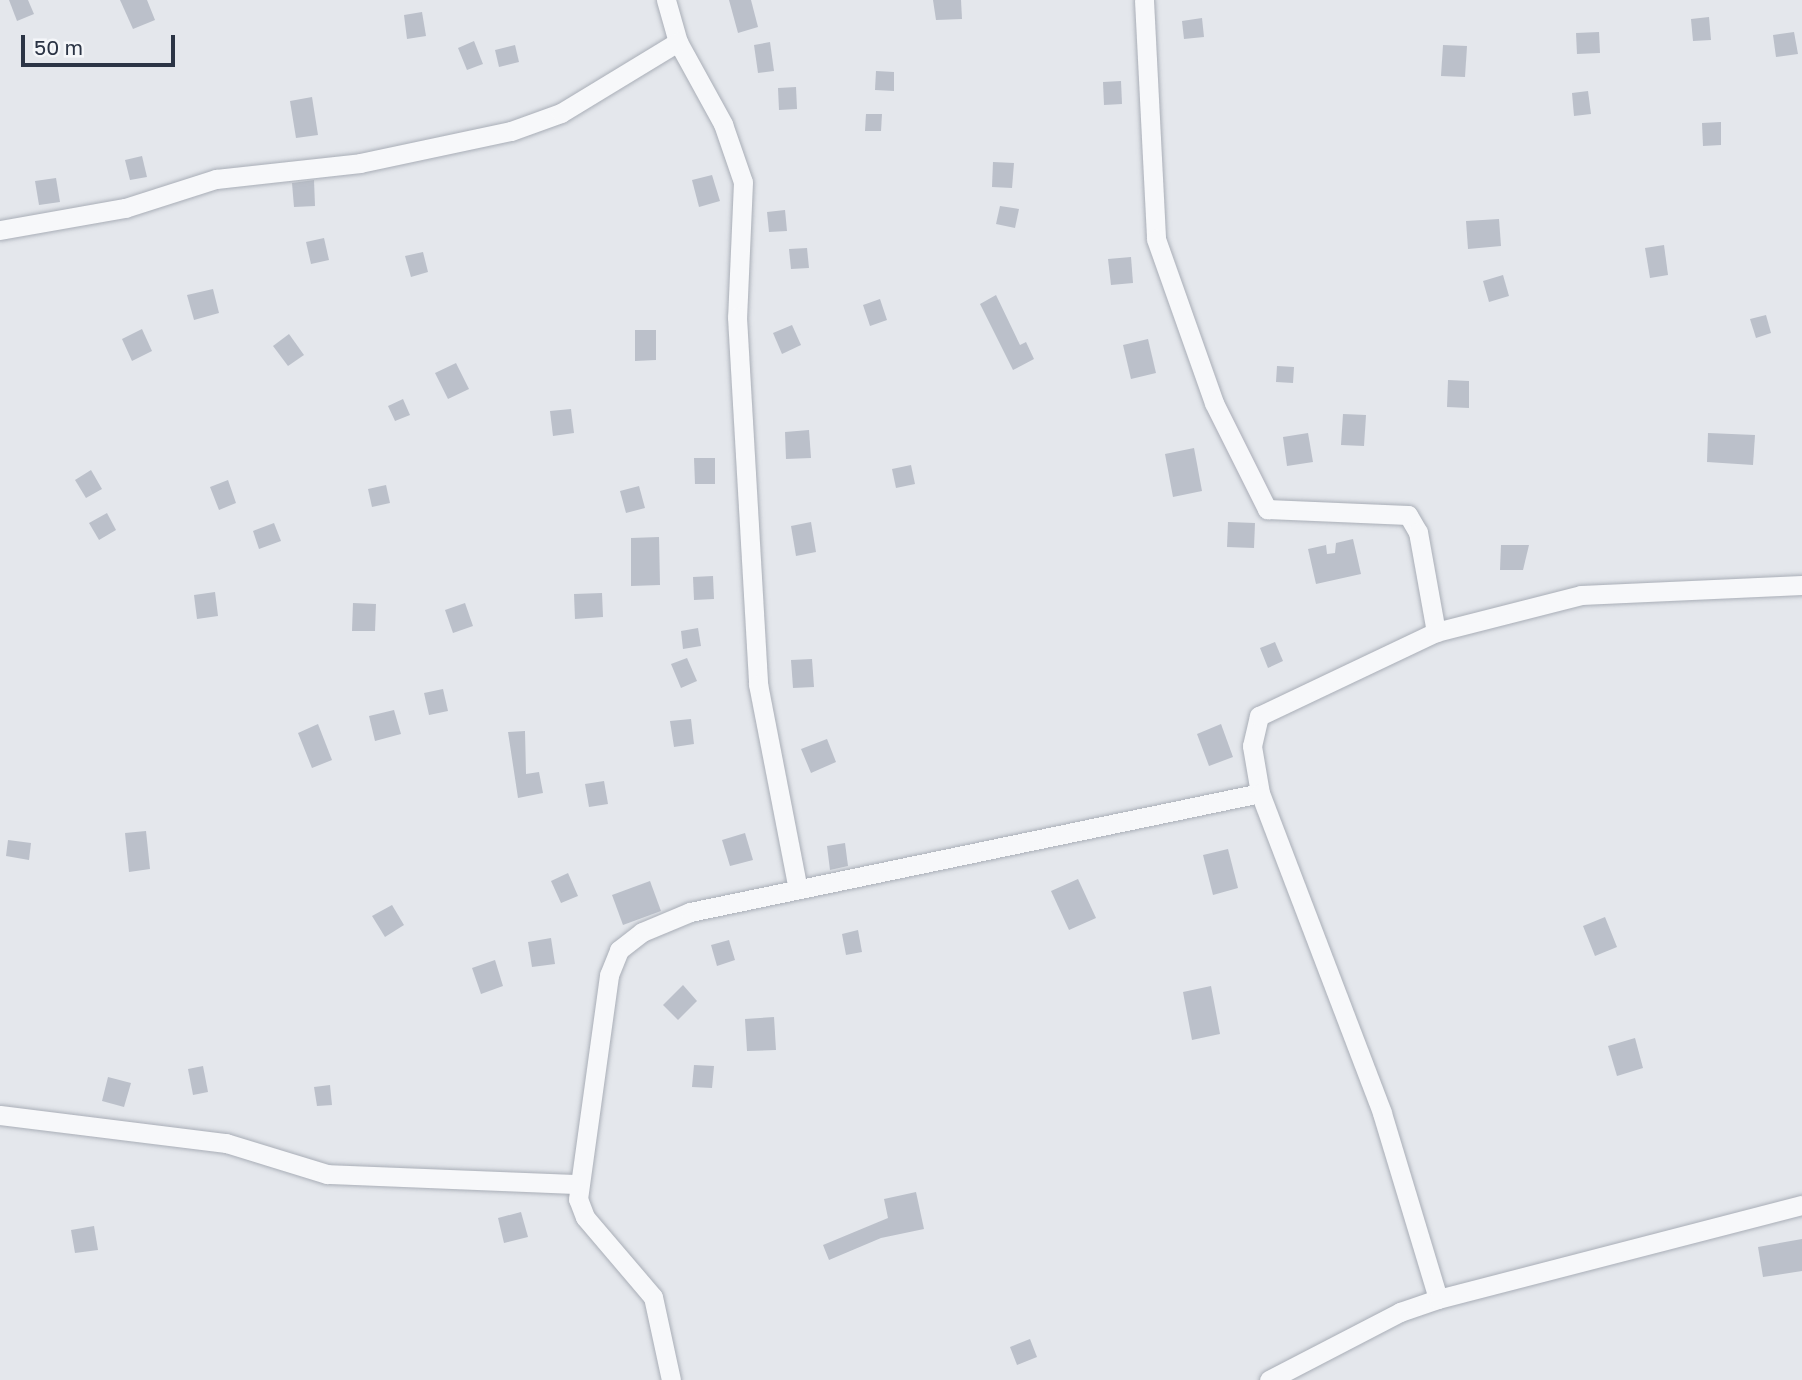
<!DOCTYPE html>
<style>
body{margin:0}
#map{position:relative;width:1802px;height:1380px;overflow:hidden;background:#e4e7ec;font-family:"Golos Text",sans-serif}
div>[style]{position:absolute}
.building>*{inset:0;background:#bbc0ca}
.roads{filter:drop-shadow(0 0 2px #a9aeb7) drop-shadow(0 0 2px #a9aeb7)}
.minor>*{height:19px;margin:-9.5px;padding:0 9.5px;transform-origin:9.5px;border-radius:9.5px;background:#f7f8fa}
span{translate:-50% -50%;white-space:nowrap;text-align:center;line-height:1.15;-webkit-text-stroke:5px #f4f6f9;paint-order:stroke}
.scale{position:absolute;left:21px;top:35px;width:154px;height:32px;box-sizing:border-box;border:4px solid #2b3445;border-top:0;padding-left:9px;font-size:21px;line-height:24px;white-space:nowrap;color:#2b3445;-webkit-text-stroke:5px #f4f6f9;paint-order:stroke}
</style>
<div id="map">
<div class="building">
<i style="clip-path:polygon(9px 0,28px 0,34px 14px,17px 21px)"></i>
<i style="clip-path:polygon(120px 0,147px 0,155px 20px,133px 29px)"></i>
<i style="clip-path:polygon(729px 0,751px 0,758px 27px,738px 33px)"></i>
<i style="clip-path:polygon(933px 0,961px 0,962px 19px,936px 20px)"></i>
<i style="clip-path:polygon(422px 12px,426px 36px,407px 39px,404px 15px)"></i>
<i style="clip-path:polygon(1709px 17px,1711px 40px,1693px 41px,1691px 19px)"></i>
<i style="clip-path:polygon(1202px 18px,1204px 37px,1184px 39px,1182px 21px)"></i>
<i style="clip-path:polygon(1599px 32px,1600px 53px,1577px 54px,1576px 33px)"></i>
<i style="clip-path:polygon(1794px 32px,1798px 54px,1776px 57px,1773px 35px)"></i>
<i style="clip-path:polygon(474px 41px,483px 64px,467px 70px,458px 48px)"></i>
<i style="clip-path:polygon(770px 42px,774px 71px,758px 73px,754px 45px)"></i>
<i style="clip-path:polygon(515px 45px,519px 62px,499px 67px,495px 50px)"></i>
<i style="clip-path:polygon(1443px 45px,1467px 46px,1465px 77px,1441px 76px)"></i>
<i style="clip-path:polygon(876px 71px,894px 72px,894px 91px,875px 90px)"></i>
<i style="clip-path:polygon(1121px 81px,1122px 104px,1104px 105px,1103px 82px)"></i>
<i style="clip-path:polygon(796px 87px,797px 109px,779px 110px,778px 88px)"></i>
<i style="clip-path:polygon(1588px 91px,1591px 114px,1574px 116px,1572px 93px)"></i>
<i style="clip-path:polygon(312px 97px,318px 135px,296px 138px,290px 101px)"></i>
<i style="clip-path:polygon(866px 114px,882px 114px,881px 131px,865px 131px)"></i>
<i style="clip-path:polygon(1721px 122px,1721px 145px,1703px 146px,1702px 123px)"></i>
<i style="clip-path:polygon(142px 156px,147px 177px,130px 180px,125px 160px)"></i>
<i style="clip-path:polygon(993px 162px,1014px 163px,1012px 188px,992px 187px)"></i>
<i style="clip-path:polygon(712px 175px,720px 201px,699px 207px,692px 180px)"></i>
<i style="clip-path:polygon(56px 178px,60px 202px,39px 205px,35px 181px)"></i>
<i style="clip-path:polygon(314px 180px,315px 206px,294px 207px,292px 183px)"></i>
<i style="clip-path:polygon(1000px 206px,1019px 209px,1015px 228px,996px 224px)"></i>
<i style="clip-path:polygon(785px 210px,787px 231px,769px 232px,767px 212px)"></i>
<i style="clip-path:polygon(1499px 219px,1501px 246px,1468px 249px,1466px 221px)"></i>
<i style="clip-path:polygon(324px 238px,329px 260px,311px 264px,306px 242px)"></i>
<i style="clip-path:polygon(1664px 245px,1668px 275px,1650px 278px,1645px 248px)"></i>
<i style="clip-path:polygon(807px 248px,809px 268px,791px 269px,789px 249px)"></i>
<i style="clip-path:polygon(423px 252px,428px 272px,411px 277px,405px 256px)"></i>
<i style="clip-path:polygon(1131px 257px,1133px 283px,1111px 285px,1108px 259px)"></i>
<i style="clip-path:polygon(1503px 275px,1509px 296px,1489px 302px,1483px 281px)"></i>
<i style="clip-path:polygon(213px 289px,219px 313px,194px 320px,187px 295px)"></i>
<i style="clip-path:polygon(996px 295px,1020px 345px,1026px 342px,1034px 359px,1013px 370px,980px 304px)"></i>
<i style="clip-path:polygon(880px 299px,887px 320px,870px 326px,863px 305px)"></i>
<i style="clip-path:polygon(1766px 315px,1771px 333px,1756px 338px,1750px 319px)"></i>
<i style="clip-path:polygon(792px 325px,801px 345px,782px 354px,773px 333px)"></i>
<i style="clip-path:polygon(142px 329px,152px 351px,132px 361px,122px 339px)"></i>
<i style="clip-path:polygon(635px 330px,656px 330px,656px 360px,635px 361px)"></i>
<i style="clip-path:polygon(289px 334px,304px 355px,288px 366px,273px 346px)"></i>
<i style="clip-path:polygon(1148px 339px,1156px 373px,1131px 379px,1123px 345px)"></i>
<i style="clip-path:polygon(456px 363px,469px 389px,448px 399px,435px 373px)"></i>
<i style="clip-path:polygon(1277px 366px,1294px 367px,1293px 383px,1276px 382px)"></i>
<i style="clip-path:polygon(1448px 380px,1469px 381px,1469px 408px,1447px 407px)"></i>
<i style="clip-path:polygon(403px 399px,410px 415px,395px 421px,388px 406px)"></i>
<i style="clip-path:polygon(571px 409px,574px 433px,553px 436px,550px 411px)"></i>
<i style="clip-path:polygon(1343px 414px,1366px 415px,1364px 446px,1341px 445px)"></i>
<i style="clip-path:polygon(809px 430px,811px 458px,786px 459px,785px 432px)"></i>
<i style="clip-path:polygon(1308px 433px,1313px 462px,1287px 466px,1283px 437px)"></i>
<i style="clip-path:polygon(1708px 433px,1755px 435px,1753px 465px,1707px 462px)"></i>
<i style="clip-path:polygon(1194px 448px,1202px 491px,1173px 497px,1165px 454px)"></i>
<i style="clip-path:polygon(694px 458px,715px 458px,715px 484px,695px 484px)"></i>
<i style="clip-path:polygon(911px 465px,915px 484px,896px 488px,892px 469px)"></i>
<i style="clip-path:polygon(91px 470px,102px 489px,86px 498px,75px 480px)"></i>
<i style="clip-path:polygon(228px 480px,236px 503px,219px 510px,210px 487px)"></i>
<i style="clip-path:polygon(386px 485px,390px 503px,372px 507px,368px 489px)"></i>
<i style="clip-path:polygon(639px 486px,645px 508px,626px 513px,620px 491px)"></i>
<i style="clip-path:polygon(107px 513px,116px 530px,99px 540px,89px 523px)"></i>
<i style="clip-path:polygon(811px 522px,816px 552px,796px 556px,791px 526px)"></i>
<i style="clip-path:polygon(1228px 522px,1255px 523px,1254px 548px,1227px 547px)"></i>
<i style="clip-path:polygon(274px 523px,281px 541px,259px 549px,253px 531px)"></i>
<i style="clip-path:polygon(659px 537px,660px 585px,631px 586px,631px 538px)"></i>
<i style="clip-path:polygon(1353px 539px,1361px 574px,1316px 584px,1308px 549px,1326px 545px,1327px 554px,1335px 553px,1336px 543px)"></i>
<i style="clip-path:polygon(1501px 545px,1529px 545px,1523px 570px,1500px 570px)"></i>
<i style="clip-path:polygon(713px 576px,714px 599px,694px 600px,693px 577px)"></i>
<i style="clip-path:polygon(215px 592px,218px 616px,197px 619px,194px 595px)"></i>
<i style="clip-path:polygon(602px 593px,603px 617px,575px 619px,574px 594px)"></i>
<i style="clip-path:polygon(353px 603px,376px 604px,375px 631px,352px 631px)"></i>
<i style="clip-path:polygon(465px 603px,473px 626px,453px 633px,445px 610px)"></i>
<i style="clip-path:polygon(698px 628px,701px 646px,683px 649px,681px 631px)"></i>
<i style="clip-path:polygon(1275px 642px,1283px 661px,1268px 668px,1260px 648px)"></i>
<i style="clip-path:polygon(687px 658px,697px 681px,681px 688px,671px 664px)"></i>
<i style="clip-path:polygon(812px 659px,814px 687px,793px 688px,791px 660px)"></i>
<i style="clip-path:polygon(443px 689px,448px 711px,429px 715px,424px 693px)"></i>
<i style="clip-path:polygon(394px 710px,401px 734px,375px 741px,369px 716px)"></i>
<i style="clip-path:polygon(691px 719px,694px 744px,674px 747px,670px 721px)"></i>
<i style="clip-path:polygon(318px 724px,332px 760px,312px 768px,298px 733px)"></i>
<i style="clip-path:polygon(1221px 724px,1233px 757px,1209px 766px,1197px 734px)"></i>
<i style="clip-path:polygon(525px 731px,526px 774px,539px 772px,543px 793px,518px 798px,508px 732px)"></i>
<i style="clip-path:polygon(827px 739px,836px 762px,811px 773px,801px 749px)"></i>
<i style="clip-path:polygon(604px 781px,608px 804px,589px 807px,585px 784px)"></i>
<i style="clip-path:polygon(146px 831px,150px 869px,129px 872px,125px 833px)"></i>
<i style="clip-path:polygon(745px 833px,753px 860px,730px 866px,722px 840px)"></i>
<i style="clip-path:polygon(8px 840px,31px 843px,29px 860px,6px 856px)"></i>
<i style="clip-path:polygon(845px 843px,848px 866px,830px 870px,827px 846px)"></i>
<i style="clip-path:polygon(1228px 849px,1238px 888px,1213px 895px,1203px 855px)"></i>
<i style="clip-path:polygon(568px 873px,578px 896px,561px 903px,551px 881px)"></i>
<i style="clip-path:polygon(1078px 879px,1096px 918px,1069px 930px,1051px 891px)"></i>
<i style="clip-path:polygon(650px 881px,661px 911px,623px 925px,612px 895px)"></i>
<i style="clip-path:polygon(392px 905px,404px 925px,385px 937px,372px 916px)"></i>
<i style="clip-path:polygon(1605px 917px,1617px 947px,1595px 956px,1583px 926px)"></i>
<i style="clip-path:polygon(858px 930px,862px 952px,846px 955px,842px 934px)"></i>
<i style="clip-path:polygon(551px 938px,555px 964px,532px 967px,528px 942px)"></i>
<i style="clip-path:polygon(729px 940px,735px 960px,717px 966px,711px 945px)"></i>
<i style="clip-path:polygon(495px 960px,503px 986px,481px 994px,472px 968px)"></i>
<i style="clip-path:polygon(683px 985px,697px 1001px,678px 1020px,663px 1005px)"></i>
<i style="clip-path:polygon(1211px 986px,1220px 1034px,1192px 1040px,1183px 992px)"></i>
<i style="clip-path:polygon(774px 1017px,776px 1050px,747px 1051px,745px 1019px)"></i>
<i style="clip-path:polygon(1635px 1038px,1643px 1068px,1617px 1076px,1608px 1046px)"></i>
<i style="clip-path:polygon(694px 1065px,714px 1066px,712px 1088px,692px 1087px)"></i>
<i style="clip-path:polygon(203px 1066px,208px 1092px,193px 1095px,188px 1069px)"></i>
<i style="clip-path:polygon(108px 1077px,131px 1083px,124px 1107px,102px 1101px)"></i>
<i style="clip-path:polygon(330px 1085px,332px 1105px,317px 1106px,314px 1087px)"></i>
<i style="clip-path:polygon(916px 1192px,924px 1229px,881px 1238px,829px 1260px,823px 1245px,888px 1218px,884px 1199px)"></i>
<i style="clip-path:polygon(521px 1212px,528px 1237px,504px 1243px,498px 1218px)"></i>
<i style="clip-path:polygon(94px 1226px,98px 1250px,75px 1253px,71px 1230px)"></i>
<i style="clip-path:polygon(1802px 1239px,1802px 1271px,1763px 1277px,1758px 1247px)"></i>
<i style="clip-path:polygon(1030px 1339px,1037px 1357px,1017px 1365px,1010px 1347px)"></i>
</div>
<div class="roads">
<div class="minor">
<i style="left:666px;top:0;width:44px;rotate:74.1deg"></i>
<i style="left:678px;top:42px;width:94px;rotate:61.2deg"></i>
<i style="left:723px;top:124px;width:61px;rotate:71deg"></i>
<i style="left:743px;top:182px;width:135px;rotate:92.5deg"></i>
<i style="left:737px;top:317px;width:368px;rotate:86.7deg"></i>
<i style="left:758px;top:684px;width:209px;rotate:79deg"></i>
<i style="left:1144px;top:0;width:239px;rotate:87.1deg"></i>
<i style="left:1156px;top:239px;width:174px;rotate:70.5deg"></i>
<i style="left:1214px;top:403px;width:119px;rotate:63.4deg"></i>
<i style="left:1267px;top:509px;width:141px;rotate:2.4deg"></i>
<i style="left:1408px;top:515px;width:20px;rotate:60deg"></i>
<i style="left:1418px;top:532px;width:102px;rotate:79.8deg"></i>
<i style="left:0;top:230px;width:127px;rotate:-10deg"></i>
<i style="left:125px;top:208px;width:96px;rotate:-17.7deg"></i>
<i style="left:216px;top:179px;width:145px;rotate:-6.3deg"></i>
<i style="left:360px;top:163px;width:154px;rotate:-12deg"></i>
<i style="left:511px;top:131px;width:53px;rotate:-19.8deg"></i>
<i style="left:561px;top:113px;width:137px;rotate:-31.3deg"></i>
<i style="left:1260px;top:793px;width:48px;rotate:-99.7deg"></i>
<i style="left:1252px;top:746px;width:31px;rotate:-77deg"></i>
<i style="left:1259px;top:716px;width:196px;rotate:-25.4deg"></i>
<i style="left:1436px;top:632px;width:150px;rotate:-14.3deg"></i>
<i style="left:1581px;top:595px;width:221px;rotate:-2.6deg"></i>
<i style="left:0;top:1115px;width:228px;rotate:7.1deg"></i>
<i style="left:226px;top:1143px;width:106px;rotate:17.1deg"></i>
<i style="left:327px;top:1174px;width:251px;rotate:2.3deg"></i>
<i style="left:671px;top:1380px;width:85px;rotate:-102.2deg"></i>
<i style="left:653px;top:1297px;width:105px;rotate:-130.4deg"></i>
<i style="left:585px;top:1217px;width:19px;rotate:-111deg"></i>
<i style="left:578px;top:1199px;width:226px;rotate:-82.1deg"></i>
<i style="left:609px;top:975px;width:27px;rotate:-68deg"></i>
<i style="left:619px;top:950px;width:29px;rotate:-38deg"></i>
<i style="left:642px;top:932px;width:52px;rotate:-22.6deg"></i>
<i style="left:690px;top:912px;width:582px;rotate:-11.79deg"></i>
<i style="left:1260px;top:793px;width:342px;rotate:69.1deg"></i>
<i style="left:1382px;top:1113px;width:194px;rotate:73.2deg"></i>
<i style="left:1269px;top:1380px;width:148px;rotate:-27.4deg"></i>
<i style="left:1400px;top:1312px;width:40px;rotate:-18.9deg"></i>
<i style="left:1438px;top:1299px;width:376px;rotate:-14.5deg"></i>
</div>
</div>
<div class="scale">50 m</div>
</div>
